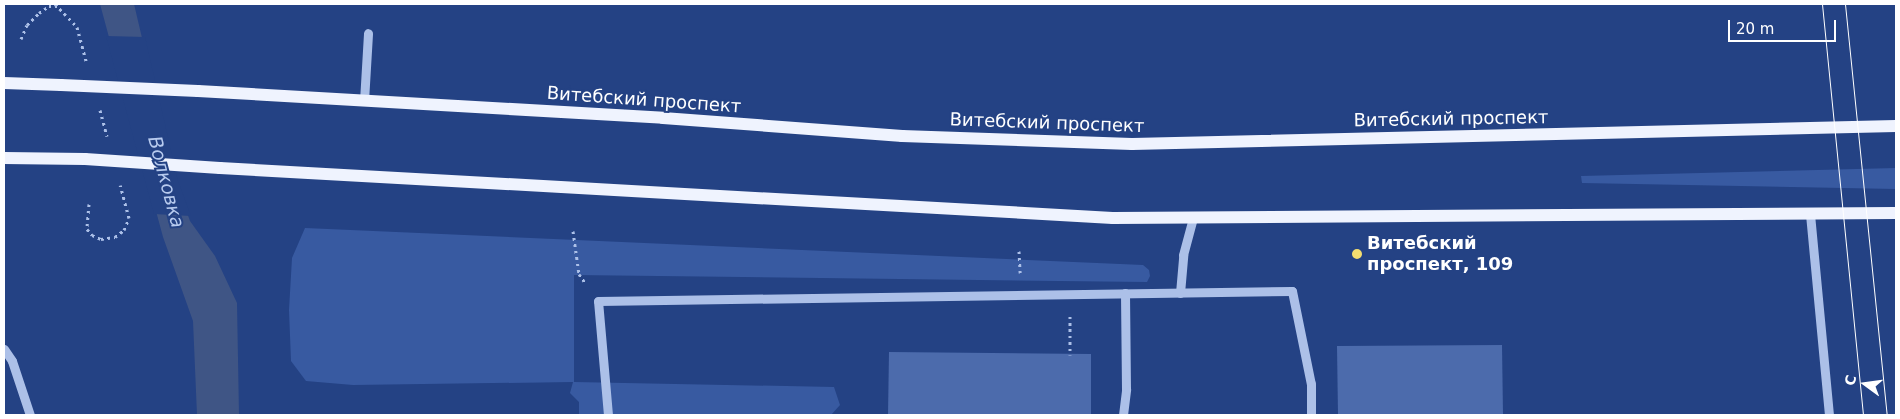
<!DOCTYPE html>
<meta charset="utf-8">
<style>
body{margin:0}
#map{position:relative;width:1900px;height:419px;overflow:hidden;background:#244284;font-family:"DejaVu Sans",sans-serif}
div>[style]{position:absolute}
.green>*{inset:0;background:#385aa1}
.water>*{inset:0;background:#3f5585}
.pier>*{inset:0;background:#244284}
.building>*{inset:0;background:#4c6bac}
.path>*{height:3px;margin-top:-1.5px;transform-origin:0;background:repeating-linear-gradient(90deg,#acc0e8 0 2.5px,transparent 0 6.5px)}
.minor>*{height:9px;margin:-4.5px;padding:0 4.5px;transform-origin:4.5px;border-radius:4.5px;background:#acc0e8}
.major>*{height:12px;margin:-6px;padding:0 6px;transform-origin:6px;border-radius:6px;background:#eff3fe}
.tram>*{height:1px;margin:-0.5px;padding:0 0.5px;transform-origin:0.5px;border-radius:0.5px;background:#fff}
.major-bridge>*{height:12px;margin:-6px;padding:0 6px;transform-origin:6px;border-radius:6px;background:#eff3fe}
.dots>*{width:14px;height:14px;translate:-50% -50%;box-sizing:border-box;border:2px solid #244284;border-radius:50%}
span{translate:-50% -50%;white-space:nowrap;text-align:center;line-height:1.15;-webkit-text-stroke:4px #244284;paint-order:stroke}
.street-label{font-size:18px;color:#fff}
.poi-label{font-size:18px;color:#fff;font-weight:700}
.left{translate:0 -50%;text-align:left}
.water-label{font-size:19px;color:#b8cbef;font-style:italic}
.frame{position:absolute;inset:0;border:5px solid #fff;pointer-events:none}
.north{position:absolute;left:1840px;top:359px;width:50px;height:50px;-webkit-text-stroke:4px #244284;paint-order:stroke;rotate:284deg;font-size:14px;font-weight:700;line-height:20px;text-align:center;color:#fff}
.north::after{content:'';display:block;margin:auto;width:18px;height:22px;background:#fff;clip-path:polygon(50% 0,100% 100%,50% 72%,0 100%)}
.scale{position:absolute;left:1728px;top:20px;width:108px;height:22px;box-sizing:border-box;border:2px solid #fff;border-top:0;padding-left:6px;font-size:15px;line-height:18px;white-space:nowrap;color:#fff;-webkit-text-stroke:4px #244284;paint-order:stroke}
</style>
<div id="map">
<div class="green">
<i style="clip-path:polygon(1896px 168px,1896px 189px,1582px 183px,1581px 176px)"></i>
<i style="clip-path:polygon(305px 228px,1143px 265px,1149px 270px,1150px 276px,1147px 282px,574px 275px,574px 382px,834px 387px,840px 405px,831px 415px,579px 415px,579px 402px,570px 393px,573px 382px,353px 385px,306px 381px,291px 361px,289px 310px,292px 258px)"></i>
</div>
<div class="water">
<i style="clip-path:polygon(100px 4px,134px 4px,176px 182px,190px 221px,215px 256px,237px 303px,239px 415px,197px 415px,193px 321px,163px 237px)"></i>
</div>
<div class="pier">
<i style="clip-path:polygon(106px 36px,145px 37px,178px 181px,191px 216px,154px 214px)"></i>
</div>
<div class="building">
<i style="clip-path:polygon(1502px 345px,1503px 415px,1338px 415px,1337px 346px)"></i>
<i style="clip-path:polygon(889px 352px,1091px 354px,1091px 415px,888px 415px)"></i>
</div>
<div class="path">
<i style="left:55px;top:4px;width:32px;rotate:46deg"></i>
<i style="left:77px;top:27px;width:35px;rotate:75deg"></i>
<i style="left:21px;top:39px;width:15px;rotate:-67deg"></i>
<i style="left:27px;top:25px;width:17px;rotate:-45deg"></i>
<i style="left:39px;top:13px;width:12px;rotate:-35deg"></i>
<i style="left:49px;top:6px;width:8px"></i>
<i style="left:100px;top:110px;width:27px;rotate:75deg"></i>
<i style="left:89px;top:204px;width:25px;rotate:95deg"></i>
<i style="left:87px;top:229px;width:8px;rotate:50deg"></i>
<i style="left:92px;top:235px;width:10px;rotate:24deg"></i>
<i style="left:101px;top:239px;width:14px;rotate:-8deg"></i>
<i style="left:115px;top:237px;width:11px;rotate:-38deg"></i>
<i style="left:124px;top:230px;width:13px;rotate:-67deg"></i>
<i style="left:129px;top:218px;width:34px;rotate:-105deg"></i>
<i style="left:573px;top:231px;width:43px;rotate:82.1deg"></i>
<i style="left:579px;top:274px;width:12px;rotate:55deg"></i>
<i style="left:1019px;top:251px;width:22px;rotate:87deg"></i>
<i style="left:1070px;top:316px;width:39px;rotate:90deg"></i>
</div>
<div class="minor">
<i style="left:364px;top:101px;width:68px;rotate:-86.6deg"></i>
<i style="left:1810px;top:214px;width:202px;rotate:84.6deg"></i>
<i style="left:1180px;top:293px;width:38px;rotate:-85deg"></i>
<i style="left:1183px;top:255px;width:38px;rotate:-75deg"></i>
<i style="left:4px;top:349px;width:14px;rotate:56deg"></i>
<i style="left:12px;top:361px;width:57px;rotate:71.6deg"></i>
<i style="left:608px;top:415px;width:114px;rotate:-95deg"></i>
<i style="left:598px;top:301px;width:694px;rotate:-0.83deg"></i>
<i style="left:1292px;top:291px;width:95px;rotate:78.5deg"></i>
<i style="left:1311px;top:384px;width:31px;rotate:90deg"></i>
<i style="left:1123px;top:415px;width:26px;rotate:-83deg"></i>
<i style="left:1126px;top:389px;width:96px;rotate:-90.6deg"></i>
</div>
<div class="major">
<i style="left:4px;top:83px;width:57px;rotate:2deg"></i>
<i style="left:198px;top:91px;width:466px;rotate:3.3deg"></i>
<i style="left:663px;top:118px;width:240px;rotate:4.3deg"></i>
<i style="left:902px;top:136px;width:230px;rotate:2deg"></i>
<i style="left:1132px;top:144px;width:764px;rotate:-1.35deg"></i>
<i style="left:4px;top:158px;width:81px;rotate:0.7deg"></i>
<i style="left:220px;top:168px;width:894px;rotate:3.2deg"></i>
<i style="left:1113px;top:218px;width:783px;rotate:-0.37deg"></i>
</div>
<div class="tram">
<i style="left:1822px;top:4px;width:413px;rotate:84.3deg"></i>
<i style="left:1845px;top:4px;width:413px;rotate:84.2deg"></i>
</div>
<div class="major-bridge">
<i style="left:61px;top:85px;width:137px;rotate:2.5deg"></i>
<i style="left:85px;top:159px;width:135px;rotate:3.8deg"></i>
</div>
<div class="dots">
<i style="left:1357px;top:254px;background:#f3dd70"></i>
</div>
<div class="street-label">
<span style="left:644px;top:100px;rotate:4deg">Витебский проспект</span>
<span style="left:1451px;top:119px;rotate:-1deg">Витебский проспект</span>
<span style="left:1047px;top:123px;rotate:2deg">Витебский проспект</span>
</div>
<div class="poi-label">
<span class="left" style="left:1367px;top:254px">Витебский<br>проспект, 109</span>
</div>
<div class="water-label">
<span style="left:166px;top:182px;rotate:75deg">Волковка</span>
</div>
<div class="frame"></div>
<div class="north">С</div>
<div class="scale">20 m</div>
</div>
